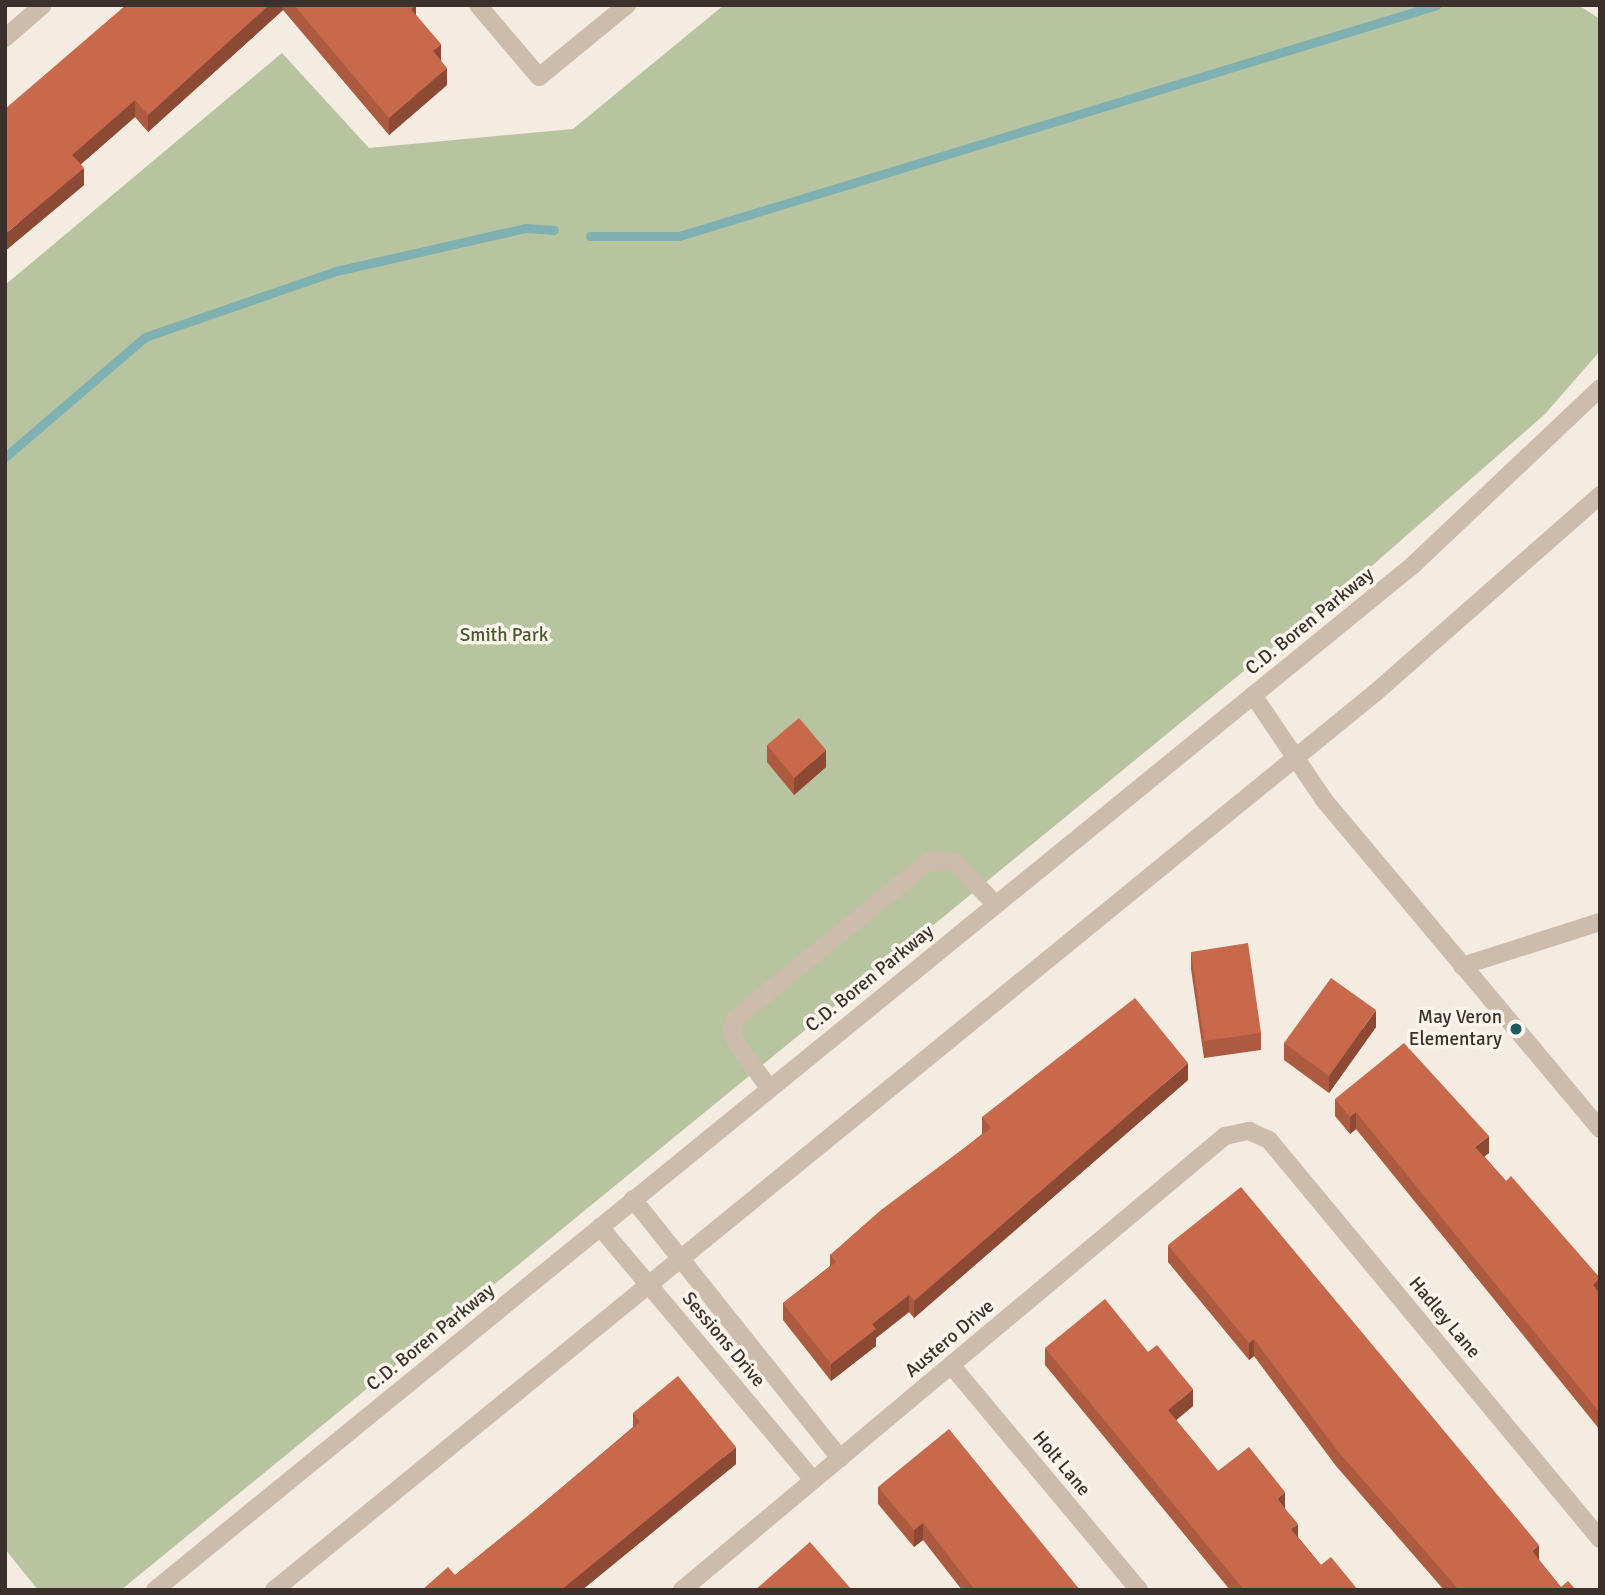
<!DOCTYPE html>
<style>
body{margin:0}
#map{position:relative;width:1605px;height:1595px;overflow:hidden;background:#f4ebe1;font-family:Signika,sans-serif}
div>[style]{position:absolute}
.green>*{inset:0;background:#b8c4a0}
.stream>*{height:9px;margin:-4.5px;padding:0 4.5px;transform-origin:4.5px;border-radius:4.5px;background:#7fb0b2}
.minor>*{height:18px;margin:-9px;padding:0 9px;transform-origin:9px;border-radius:9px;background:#cdbbac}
.wall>*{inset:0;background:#ac5a40}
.shaded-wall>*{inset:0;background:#8c4a34}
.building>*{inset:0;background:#c8694b}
.dots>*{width:19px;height:19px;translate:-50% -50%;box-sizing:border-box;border:4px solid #fbf5ee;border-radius:50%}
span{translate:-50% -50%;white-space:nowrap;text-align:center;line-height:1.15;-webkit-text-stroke:7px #fbf5ee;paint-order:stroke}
.street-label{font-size:19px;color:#3b302b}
.park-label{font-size:19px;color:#4a5a2e}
.poi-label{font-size:19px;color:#3b302b}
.right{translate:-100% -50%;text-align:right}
.frame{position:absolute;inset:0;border:7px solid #3b302b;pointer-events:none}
</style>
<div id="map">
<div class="green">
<i style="clip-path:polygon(724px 5px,1578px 5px,1600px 19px,1600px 351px,1545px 414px,1366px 571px,121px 1590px,38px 1590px,5px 1549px,5px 285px,282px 53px,369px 148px,573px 129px)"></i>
</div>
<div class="stream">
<i style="left:590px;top:236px;width:89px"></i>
<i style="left:679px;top:236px;width:792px;rotate:-16.95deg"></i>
<i style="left:5px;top:457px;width:184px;rotate:-40.6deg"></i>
<i style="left:145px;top:337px;width:202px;rotate:-19.1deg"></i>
<i style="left:336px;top:271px;width:195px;rotate:-12.8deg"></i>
<i style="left:526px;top:228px;width:28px;rotate:4deg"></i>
</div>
<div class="minor">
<i style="left:478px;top:5px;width:94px;rotate:49.7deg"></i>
<i style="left:539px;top:77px;width:114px;rotate:-39.3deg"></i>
<i style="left:5px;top:38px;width:50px;rotate:-41deg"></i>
<i style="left:1253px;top:695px;width:127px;rotate:55.9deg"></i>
<i style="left:1324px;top:800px;width:429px;rotate:50deg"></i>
<i style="left:1462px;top:966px;width:145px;rotate:-17.7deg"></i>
<i style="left:769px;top:1088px;width:54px;rotate:-126deg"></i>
<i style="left:737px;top:1044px;width:13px;rotate:-117deg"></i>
<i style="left:731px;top:1032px;width:15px;rotate:-70deg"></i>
<i style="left:736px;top:1018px;width:249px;rotate:-39.1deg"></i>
<i style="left:929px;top:861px;width:26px;rotate:2deg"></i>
<i style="left:955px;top:862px;width:58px;rotate:46.4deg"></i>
<i style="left:633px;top:1199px;width:332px;rotate:51.4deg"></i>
<i style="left:600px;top:1227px;width:331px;rotate:49.9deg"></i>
<i style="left:951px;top:1365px;width:293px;rotate:50.1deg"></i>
<i style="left:155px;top:1590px;width:1623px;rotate:-39.17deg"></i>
<i style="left:1413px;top:565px;width:257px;rotate:-43.4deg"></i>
<i style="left:274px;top:1590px;width:1420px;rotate:-39.17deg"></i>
<i style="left:1375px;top:693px;width:300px;rotate:-41.3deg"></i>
<i style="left:682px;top:1590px;width:708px;rotate:-39.9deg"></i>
<i style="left:1225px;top:1136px;width:25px;rotate:-12deg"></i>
<i style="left:1249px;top:1131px;width:22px;rotate:24deg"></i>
<i style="left:1269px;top:1140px;width:518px;rotate:50.32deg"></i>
</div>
<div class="wall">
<i style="clip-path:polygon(126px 5px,416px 5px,416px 15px,441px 60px,447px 85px,389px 135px,283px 10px,148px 132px,135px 117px,81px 164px,84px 185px,5px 251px)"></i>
<i style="clip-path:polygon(767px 745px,826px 767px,794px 795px,767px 762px)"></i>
<i style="clip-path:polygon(1191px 952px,1261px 1033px,1261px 1050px,1204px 1058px,1191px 969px)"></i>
<i style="clip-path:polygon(1376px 1027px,1329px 1093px,1284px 1060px,1284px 1043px)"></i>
<i style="clip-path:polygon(1188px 1080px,914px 1318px,909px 1312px,876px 1338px,876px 1346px,831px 1381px,783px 1320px,783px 1303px,830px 1266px,830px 1255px,982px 1134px,982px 1117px)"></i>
<i style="clip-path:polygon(1335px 1099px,1489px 1153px,1484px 1156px,1506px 1181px,1600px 1278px,1600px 1430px,1356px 1129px,1350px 1134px,1335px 1116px)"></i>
<i style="clip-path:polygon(1168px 1245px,1539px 1560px,1561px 1587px,1576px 1590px,1444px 1590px,1336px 1466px,1254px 1356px,1249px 1360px,1168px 1262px)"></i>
<i style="clip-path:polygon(1045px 1348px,1193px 1406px,1176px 1420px,1218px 1471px,1285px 1509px,1298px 1537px,1321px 1565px,1358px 1590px,1230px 1590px,1045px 1365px)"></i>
<i style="clip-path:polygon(633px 1413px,736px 1464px,582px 1590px,422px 1590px,455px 1575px,528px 1516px,633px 1427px)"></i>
<i style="clip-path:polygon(878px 1487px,1080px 1590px,962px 1590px,923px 1540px,914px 1547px,878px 1504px)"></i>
</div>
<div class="shaded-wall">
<i style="clip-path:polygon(269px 5px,283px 5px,283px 10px,148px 132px,148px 115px)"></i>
<i style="clip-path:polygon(416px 5px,416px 22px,411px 9px)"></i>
<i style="clip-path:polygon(441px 44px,441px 61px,433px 51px)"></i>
<i style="clip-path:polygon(447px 68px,447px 85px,389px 135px,389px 118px)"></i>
<i style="clip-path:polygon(135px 100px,135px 117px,72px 172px,72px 155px)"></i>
<i style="clip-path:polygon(84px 168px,84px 185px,5px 251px,5px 234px)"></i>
<i style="clip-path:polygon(826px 750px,826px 767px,794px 795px,794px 778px)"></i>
<i style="clip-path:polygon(1376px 1010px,1376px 1027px,1329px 1093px,1329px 1076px)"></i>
<i style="clip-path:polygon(1188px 1063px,1188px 1080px,914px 1318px,914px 1301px)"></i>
<i style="clip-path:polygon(1356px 1112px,1356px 1129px,1350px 1134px,1350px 1117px)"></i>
<i style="clip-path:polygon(1489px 1136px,1489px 1153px,1475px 1164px,1475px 1147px)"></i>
<i style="clip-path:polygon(1600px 1278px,1600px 1295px,1593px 1285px)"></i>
<i style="clip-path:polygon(909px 1295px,909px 1312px,876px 1338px,876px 1346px,831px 1381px,831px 1364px,872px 1324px)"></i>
<i style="clip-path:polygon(1254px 1339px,1254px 1356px,1249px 1360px,1249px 1343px)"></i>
<i style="clip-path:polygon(1193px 1389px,1193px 1406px,1168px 1427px,1168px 1410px)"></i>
<i style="clip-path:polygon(736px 1447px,736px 1464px,582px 1590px,561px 1590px)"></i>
<i style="clip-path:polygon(1285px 1492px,1285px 1509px,1277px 1499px)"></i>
<i style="clip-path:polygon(923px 1523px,923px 1540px,914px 1547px,914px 1530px)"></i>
<i style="clip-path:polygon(1298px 1524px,1298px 1541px,1291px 1529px)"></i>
<i style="clip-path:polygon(1539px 1545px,1539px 1562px,1532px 1551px)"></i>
</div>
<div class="building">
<i style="clip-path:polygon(126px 5px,269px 5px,148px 115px,135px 100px,72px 155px,84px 168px,5px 234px,5px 109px)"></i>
<i style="clip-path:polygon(294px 5px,415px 5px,411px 9px,441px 44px,433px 51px,447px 68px,389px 118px)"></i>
<i style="clip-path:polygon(799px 718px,826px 750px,794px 778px,767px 745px)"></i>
<i style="clip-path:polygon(1248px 943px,1261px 1033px,1204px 1041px,1191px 952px)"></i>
<i style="clip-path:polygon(1331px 978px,1376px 1010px,1329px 1076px,1284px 1043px)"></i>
<i style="clip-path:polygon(1135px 998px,1188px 1063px,914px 1301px,909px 1295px,872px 1324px,876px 1329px,831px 1364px,783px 1303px,836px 1262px,830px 1255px,881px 1210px,991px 1128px,982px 1117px)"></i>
<i style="clip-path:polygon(1404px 1043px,1489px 1136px,1475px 1147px,1506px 1181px,1511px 1176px,1600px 1278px,1593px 1285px,1600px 1294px,1600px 1413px,1356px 1112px,1350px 1117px,1335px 1099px)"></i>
<i style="clip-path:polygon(1241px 1187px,1539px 1545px,1532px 1551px,1561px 1587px,1568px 1581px,1576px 1590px,1459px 1590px,1336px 1449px,1254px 1339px,1249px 1343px,1168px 1245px)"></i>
<i style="clip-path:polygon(1105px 1299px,1148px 1352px,1157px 1345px,1193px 1389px,1168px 1410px,1218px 1471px,1249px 1447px,1285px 1492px,1277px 1499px,1298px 1524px,1291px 1529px,1321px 1565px,1331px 1557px,1358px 1590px,1244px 1590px,1045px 1348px)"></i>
<i style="clip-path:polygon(678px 1376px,736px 1447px,561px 1590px,422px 1590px,448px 1567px,455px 1575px,528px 1516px,640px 1422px,633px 1413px)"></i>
<i style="clip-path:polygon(949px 1429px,1080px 1590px,975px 1590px,923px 1523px,914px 1530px,878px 1487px)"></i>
<i style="clip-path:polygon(810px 1542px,852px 1590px,755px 1590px)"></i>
</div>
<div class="dots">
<i style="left:1516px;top:1029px;background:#1f5a5e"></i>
</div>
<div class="street-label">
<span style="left:1310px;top:622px;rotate:-39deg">C.D. Boren Parkway</span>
<span style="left:870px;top:979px;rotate:-39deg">C.D. Boren Parkway</span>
<span style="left:1444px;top:1318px;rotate:50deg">Hadley Lane</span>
<span style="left:431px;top:1338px;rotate:-39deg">C.D. Boren Parkway</span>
<span style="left:950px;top:1339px;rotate:-40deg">Austero Drive</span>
<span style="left:723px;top:1340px;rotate:50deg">Sessions Drive</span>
<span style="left:1061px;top:1464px;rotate:50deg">Holt Lane</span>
</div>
<div class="park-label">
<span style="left:504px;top:636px">Smith Park</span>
</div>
<div class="poi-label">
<span class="right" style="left:1502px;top:1029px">May Veron<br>Elementary</span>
</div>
<div class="frame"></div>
</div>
